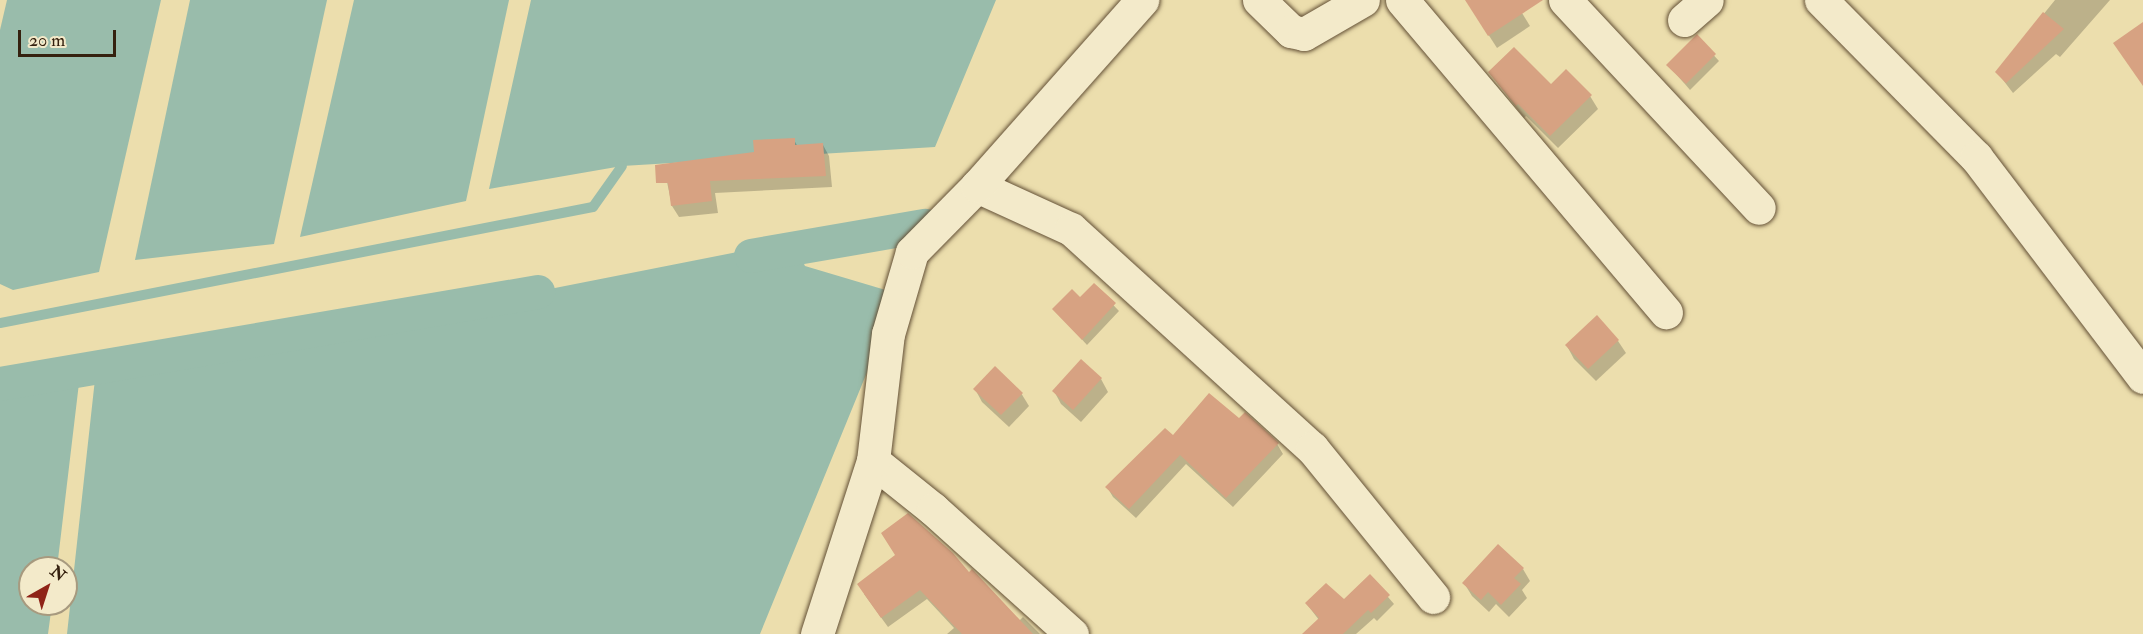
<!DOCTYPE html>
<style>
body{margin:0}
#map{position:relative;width:2143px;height:634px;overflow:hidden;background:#ecdead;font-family:"IM FELL Double Pica",serif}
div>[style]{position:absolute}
.water>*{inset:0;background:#99bcab}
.shadow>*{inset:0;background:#0003}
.stream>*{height:10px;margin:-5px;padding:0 5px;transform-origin:5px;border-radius:5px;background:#99bcab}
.canal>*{height:34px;margin:-17px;padding:0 17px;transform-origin:17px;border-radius:17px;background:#99bcab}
.building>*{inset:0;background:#d7a282}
.roads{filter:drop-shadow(0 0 2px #635036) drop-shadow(0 0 2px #635036)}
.minor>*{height:33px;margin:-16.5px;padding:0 16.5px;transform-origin:16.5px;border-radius:16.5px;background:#f3eaca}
span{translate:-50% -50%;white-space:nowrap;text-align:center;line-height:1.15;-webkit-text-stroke:4.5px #f3eaca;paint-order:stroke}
.north{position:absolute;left:18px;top:556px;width:60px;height:60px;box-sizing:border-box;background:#f3eaca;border:2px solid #a79a7f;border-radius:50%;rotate:39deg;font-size:16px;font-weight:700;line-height:24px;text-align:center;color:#35210f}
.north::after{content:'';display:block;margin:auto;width:21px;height:27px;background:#8f2418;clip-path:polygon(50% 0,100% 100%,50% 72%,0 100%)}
.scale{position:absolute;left:18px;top:30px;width:98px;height:27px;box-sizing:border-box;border:3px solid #35210f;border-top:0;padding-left:8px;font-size:18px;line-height:21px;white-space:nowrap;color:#35210f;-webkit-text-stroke:4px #f3eaca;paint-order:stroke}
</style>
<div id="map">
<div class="water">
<i style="clip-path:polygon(7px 0,161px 0,99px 272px,13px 290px,0 284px,0 30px)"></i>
<i style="clip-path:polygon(190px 0,327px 0,274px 244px,135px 260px)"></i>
<i style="clip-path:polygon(354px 0,509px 0,466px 201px,300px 237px)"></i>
<i style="clip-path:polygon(531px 0,996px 0,935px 147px,622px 166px,489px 189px)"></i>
<i style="clip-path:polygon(793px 241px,805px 266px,899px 294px,760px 634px,67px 634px,95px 379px)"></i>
<i style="clip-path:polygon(79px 383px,57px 568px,30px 568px,30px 604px,52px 604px,48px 634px,0 634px,0 399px)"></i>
</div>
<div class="shadow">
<i style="clip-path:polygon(1466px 0,1514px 0,1530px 26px,1497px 48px)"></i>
<i style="clip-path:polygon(2055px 0,2110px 0,2060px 57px,2056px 54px,2013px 93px,1997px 72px)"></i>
<i style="clip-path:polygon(1697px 37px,1719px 61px,1690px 90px,1668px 65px)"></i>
<i style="clip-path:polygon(1490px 73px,1590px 96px,1598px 109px,1558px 148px,1526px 116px,1524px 118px)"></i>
<i style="clip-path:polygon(794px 140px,798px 147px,823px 145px,829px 156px,832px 187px,715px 193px,718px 213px,679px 217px,672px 206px,667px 182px)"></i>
<i style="clip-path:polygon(1094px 285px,1119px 311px,1087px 345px,1054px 309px,1080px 299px)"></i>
<i style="clip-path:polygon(1618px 341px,1626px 353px,1596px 381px,1574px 359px,1567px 346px)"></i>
<i style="clip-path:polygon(1101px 379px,1108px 392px,1081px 422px,1061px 404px,1054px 391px)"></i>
<i style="clip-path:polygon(975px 389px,1021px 393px,1029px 406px,1009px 427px,982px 402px)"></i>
<i style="clip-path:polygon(1239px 420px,1277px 444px,1283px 454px,1233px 507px,1186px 464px,1136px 518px,1113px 497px,1107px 487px,1173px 438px)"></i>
<i style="clip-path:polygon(1523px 569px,1530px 581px,1522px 590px,1527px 598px,1509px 617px,1496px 604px,1489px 612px,1472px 596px,1464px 583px)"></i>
<i style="clip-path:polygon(969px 574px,1019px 621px,1023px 617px,1040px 634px,947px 634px,954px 628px,927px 599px,888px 627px,864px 594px)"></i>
<i style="clip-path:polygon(1370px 576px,1394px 604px,1377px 621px,1374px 618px,1356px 634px,1304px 634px,1319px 620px,1306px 603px,1345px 601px)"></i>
</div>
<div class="stream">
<i style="left:0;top:323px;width:604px;rotate:-11.07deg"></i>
<i style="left:593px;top:207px;width:50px;rotate:-54.7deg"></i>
</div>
<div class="canal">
<i style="left:751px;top:256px;width:177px;rotate:-9.8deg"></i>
<i style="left:0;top:384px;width:546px;rotate:-9.7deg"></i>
</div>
<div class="building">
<i style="clip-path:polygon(1465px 0,1543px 0,1488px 36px)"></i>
<i style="clip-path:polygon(2043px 12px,2064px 29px,2006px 83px,1995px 72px)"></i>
<i style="clip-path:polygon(2143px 22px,2143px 86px,2113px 43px)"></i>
<i style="clip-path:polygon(1697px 34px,1716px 54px,1686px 84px,1666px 65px)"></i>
<i style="clip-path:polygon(1514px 47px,1551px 84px,1566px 69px,1592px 95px,1550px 136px,1518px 104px,1516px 106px,1488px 72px)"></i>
<i style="clip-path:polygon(795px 138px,795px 145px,823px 143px,826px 176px,710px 181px,712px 201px,671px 206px,668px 183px,656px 183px,655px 165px,754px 152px,753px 140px)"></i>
<i style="clip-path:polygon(1094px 283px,1116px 303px,1082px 340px,1052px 309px,1072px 289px,1080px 297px)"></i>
<i style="clip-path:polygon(1597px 315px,1619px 340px,1588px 369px,1565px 345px)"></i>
<i style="clip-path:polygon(1081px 359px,1102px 378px,1073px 410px,1052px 391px)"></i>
<i style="clip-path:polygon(995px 366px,1023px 393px,1001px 415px,973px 389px)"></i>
<i style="clip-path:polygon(1209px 393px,1239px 418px,1245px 412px,1279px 443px,1226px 498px,1180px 455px,1129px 509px,1105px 487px,1165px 428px,1173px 435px)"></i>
<i style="clip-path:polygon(908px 513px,953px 553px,969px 572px,972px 569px,974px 571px,1033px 634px,962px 634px,920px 590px,881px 618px,857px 584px,895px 555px,881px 533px)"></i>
<i style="clip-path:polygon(1498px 544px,1524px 568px,1514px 578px,1521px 584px,1501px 605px,1488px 592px,1481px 600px,1462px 583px)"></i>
<i style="clip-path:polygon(1370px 574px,1390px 595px,1371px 613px,1368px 610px,1343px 634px,1302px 634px,1319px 618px,1305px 603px,1326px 583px,1344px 599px)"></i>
</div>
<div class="roads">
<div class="minor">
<i style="left:1259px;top:0;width:45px;rotate:44.1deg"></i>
<i style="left:1291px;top:31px;width:13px;rotate:13deg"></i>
<i style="left:1304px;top:34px;width:68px;rotate:-30deg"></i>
<i style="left:1402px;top:0;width:409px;rotate:49.8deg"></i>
<i style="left:1565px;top:0;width:284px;rotate:47deg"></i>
<i style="left:1821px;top:0;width:221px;rotate:45.4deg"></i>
<i style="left:1976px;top:157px;width:276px;rotate:52.8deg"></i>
<i style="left:1684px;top:20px;width:30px;rotate:-41deg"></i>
<i style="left:977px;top:186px;width:103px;rotate:24.6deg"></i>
<i style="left:1071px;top:229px;width:326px;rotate:42.3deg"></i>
<i style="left:1312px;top:448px;width:192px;rotate:50.9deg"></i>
<i style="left:873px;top:461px;width:77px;rotate:38.7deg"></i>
<i style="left:933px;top:509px;width:187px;rotate:42deg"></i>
<i style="left:817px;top:634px;width:182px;rotate:-72.1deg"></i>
<i style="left:873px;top:461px;width:128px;rotate:-83.3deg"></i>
<i style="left:888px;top:334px;width:85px;rotate:-73.7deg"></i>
<i style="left:912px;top:252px;width:93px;rotate:-45.4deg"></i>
<i style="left:977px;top:186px;width:249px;rotate:-48.4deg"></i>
</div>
</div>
<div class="north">N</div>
<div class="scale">20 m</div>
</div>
